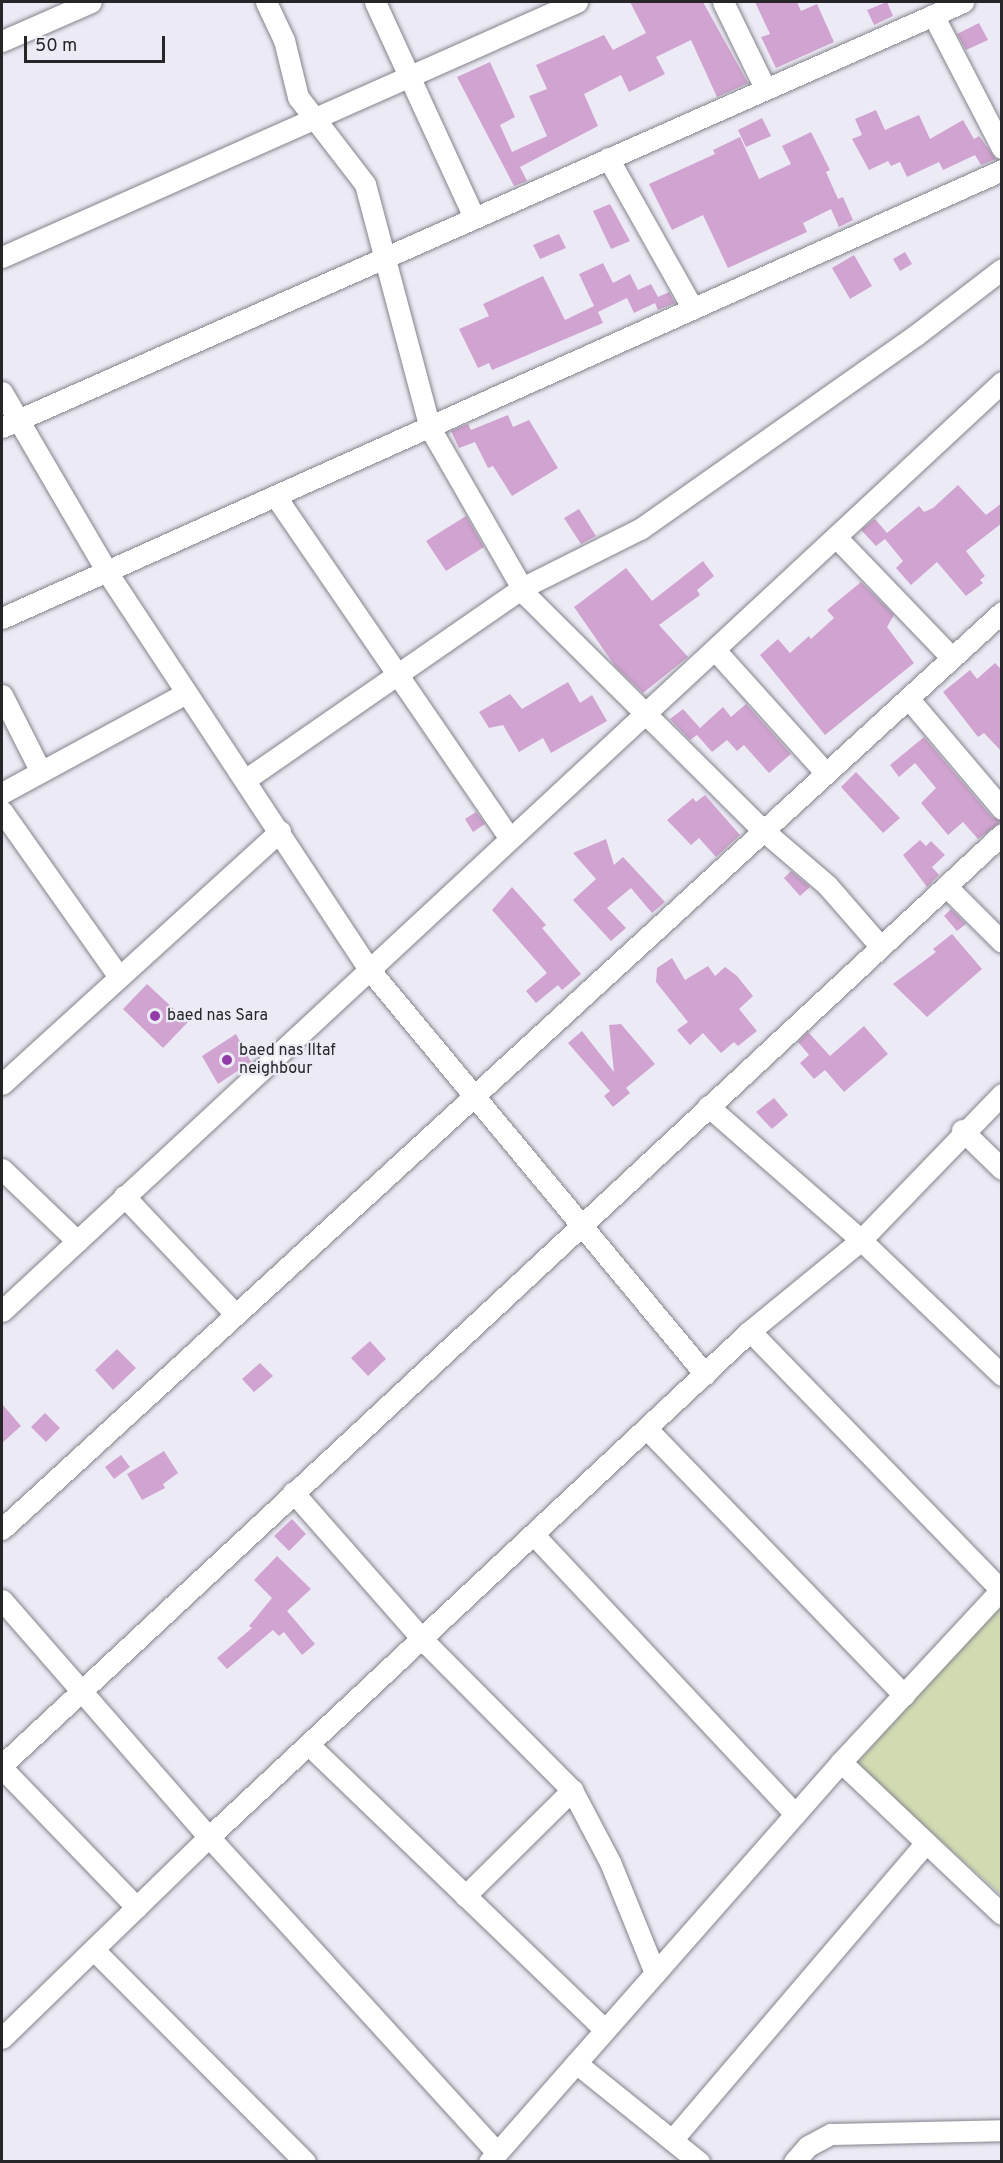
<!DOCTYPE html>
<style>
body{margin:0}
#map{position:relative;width:1003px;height:2163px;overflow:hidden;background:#ecebf5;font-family:Overpass,sans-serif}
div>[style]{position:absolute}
.green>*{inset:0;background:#d1dbb1}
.building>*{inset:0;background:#d1a3d0}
.roads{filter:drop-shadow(0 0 2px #83838c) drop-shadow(0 0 2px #83838c)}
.minor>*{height:21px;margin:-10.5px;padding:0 10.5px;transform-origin:10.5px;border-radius:10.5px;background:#fff}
.dots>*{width:16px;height:16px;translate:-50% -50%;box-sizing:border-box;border:3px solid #ecebf5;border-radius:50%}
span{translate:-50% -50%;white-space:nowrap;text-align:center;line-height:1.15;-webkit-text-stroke:4.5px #ecebf5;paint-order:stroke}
.poi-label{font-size:16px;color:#262629}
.left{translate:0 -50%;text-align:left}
.frame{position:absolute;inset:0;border:3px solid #262629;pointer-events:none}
.scale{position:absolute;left:24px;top:36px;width:141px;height:27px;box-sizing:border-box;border:3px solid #262629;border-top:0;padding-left:8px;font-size:18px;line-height:21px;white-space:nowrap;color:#262629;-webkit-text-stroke:4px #ecebf5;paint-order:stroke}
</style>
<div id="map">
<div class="green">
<i style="clip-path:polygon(1001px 1603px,1001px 1895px,856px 1764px)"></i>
</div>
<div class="building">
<i style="clip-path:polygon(630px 2px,703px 2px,748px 83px,717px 97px,691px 40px,656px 57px,665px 74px,629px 92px,621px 75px,584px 94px,598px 126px,520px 167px,527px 181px,514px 186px,457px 77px,490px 62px,515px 117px,500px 125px,512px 152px,547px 136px,529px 96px,547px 89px,536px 65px,604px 35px,613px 50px,646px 33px)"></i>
<i style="clip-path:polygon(755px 2px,797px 2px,801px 11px,817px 4px,834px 42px,776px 68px,761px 37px,770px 34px)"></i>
<i style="clip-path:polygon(887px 2px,893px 16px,874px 25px,867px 10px)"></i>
<i style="clip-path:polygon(979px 23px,988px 40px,966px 50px,957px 34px)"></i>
<i style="clip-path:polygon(876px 110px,885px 130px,919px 115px,930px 139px,963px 120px,974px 139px,979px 136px,996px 159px,981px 165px,975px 155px,943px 170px,939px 162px,907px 177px,900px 162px,891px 166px,888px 161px,869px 170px,852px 139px,862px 135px,855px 119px)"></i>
<i style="clip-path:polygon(762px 118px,771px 136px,746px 147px,738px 130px)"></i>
<i style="clip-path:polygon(811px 132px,830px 170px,826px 172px,838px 199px,843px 197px,853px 220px,839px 227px,831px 209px,803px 223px,807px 232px,728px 268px,703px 215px,672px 230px,649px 184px,715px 154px,713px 150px,740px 137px,759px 179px,791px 164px,782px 146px)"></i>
<i style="clip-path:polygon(610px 204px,630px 241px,611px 249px,593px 211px)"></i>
<i style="clip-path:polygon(559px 234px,566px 248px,540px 259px,533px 245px)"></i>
<i style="clip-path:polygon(905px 252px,912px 264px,900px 271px,893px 259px)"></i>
<i style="clip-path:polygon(854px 255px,872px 286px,850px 299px,832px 268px)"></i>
<i style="clip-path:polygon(603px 263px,613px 283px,630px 274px,638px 290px,651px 284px,658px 297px,669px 292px,675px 303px,658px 310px,655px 303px,634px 313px,627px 298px,598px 312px,603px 323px,492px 370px,489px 363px,478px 368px,459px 329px,489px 316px,483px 304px,543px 276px,565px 320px,594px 306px,579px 274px)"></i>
<i style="clip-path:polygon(508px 415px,513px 427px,529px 420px,558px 468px,512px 496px,493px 466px,488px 468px,475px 442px,459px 448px,451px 431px,468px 424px,471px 430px)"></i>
<i style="clip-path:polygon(958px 485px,986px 515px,1002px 503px,1002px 523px,966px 551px,985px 576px,980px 580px,983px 583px,966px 596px,937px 562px,911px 585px,896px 568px,903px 561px,885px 539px,876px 546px,861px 530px,875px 519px,887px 533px,919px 506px,924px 512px,933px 508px)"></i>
<i style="clip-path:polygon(579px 509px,596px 536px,581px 544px,564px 518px)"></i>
<i style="clip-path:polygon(466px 516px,484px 547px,446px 571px,426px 541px)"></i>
<i style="clip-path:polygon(703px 561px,714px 576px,697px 590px,700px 595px,659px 625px,688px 657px,643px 693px,615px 666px,574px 607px,626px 568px,652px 601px)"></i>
<i style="clip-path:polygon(861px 582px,894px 615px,887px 627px,914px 663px,825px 735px,760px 655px,778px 639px,790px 653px,809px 636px,811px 639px,834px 618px,827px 610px)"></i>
<i style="clip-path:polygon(995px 663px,1002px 670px,1002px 752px,984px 733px,978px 737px,943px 692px,970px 670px,977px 679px)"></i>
<i style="clip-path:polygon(568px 682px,580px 703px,592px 695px,607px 721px,551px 753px,543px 738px,519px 752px,503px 725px,489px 728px,479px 712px,510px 694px,522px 709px)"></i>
<i style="clip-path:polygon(746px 704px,791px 754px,769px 773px,744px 745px,737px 751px,727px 740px,712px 752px,697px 735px,690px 740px,670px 719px,683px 709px,700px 728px,723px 707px,731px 717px)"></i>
<i style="clip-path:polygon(924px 737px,992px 817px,1002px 821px,978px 839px,963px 822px,948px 835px,921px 803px,936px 788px,915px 763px,899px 777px,890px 765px)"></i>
<i style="clip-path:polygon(856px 772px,900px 818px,883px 833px,841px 787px)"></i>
<i style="clip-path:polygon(705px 795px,740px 835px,716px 857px,699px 838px,691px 845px,667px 820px,693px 798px,696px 802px)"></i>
<i style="clip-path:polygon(476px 812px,485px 824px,473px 832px,465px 819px)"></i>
<i style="clip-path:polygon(606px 839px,614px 865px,623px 857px,665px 902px,652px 913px,631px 888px,607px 908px,626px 928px,611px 941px,573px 900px,596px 879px,573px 853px)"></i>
<i style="clip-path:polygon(920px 840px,926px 846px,931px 841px,945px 855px,932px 867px,939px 875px,927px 887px,903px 855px)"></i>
<i style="clip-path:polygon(791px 871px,810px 887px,800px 896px,784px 878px)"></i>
<i style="clip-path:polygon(512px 887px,546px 925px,542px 928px,581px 974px,562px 990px,558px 985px,536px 1003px,526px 991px,547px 973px,492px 910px)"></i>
<i style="clip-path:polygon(951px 909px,966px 924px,957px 931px,944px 916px)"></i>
<i style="clip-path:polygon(952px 934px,982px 969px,927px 1017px,893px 984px,936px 952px,933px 949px)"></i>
<i style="clip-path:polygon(672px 958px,685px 980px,708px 966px,715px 976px,725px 967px,737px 976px,753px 996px,739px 1009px,757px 1031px,738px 1046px,734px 1042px,721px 1053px,703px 1033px,690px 1045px,677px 1030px,688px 1022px,656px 982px,657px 968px)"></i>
<i style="clip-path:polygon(147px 984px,188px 1022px,163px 1048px,123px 1009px)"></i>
<i style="clip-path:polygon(621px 1024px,655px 1064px,626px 1088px,630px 1093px,613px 1107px,604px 1096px,610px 1091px,568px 1043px,582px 1031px,614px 1072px,609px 1025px)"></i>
<i style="clip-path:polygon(864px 1026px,888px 1054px,844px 1092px,825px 1070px,814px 1079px,800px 1063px,809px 1055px,798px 1042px,808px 1032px,830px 1056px)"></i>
<i style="clip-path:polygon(236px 1034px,251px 1062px,218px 1084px,202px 1056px)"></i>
<i style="clip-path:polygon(774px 1098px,788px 1115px,772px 1129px,756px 1112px)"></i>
<i style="clip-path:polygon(370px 1341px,386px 1359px,368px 1376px,351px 1358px)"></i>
<i style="clip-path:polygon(117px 1349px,136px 1368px,113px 1390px,95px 1370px)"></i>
<i style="clip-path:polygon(260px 1363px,273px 1376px,254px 1392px,242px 1379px)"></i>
<i style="clip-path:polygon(2px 1404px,21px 1426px,2px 1443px)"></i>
<i style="clip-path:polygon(45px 1413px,60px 1428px,46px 1442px,31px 1427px)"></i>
<i style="clip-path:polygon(164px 1451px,178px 1473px,163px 1484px,165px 1488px,142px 1500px,127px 1474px)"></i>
<i style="clip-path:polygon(121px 1455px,130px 1467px,114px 1479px,105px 1467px)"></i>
<i style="clip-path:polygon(292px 1519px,306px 1534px,289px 1551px,274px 1536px)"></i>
<i style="clip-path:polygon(277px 1556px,311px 1589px,287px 1611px,315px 1644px,302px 1655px,284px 1632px,279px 1636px,273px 1630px,227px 1669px,217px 1658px,252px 1628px,249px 1626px,272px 1598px,254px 1580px)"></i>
</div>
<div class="roads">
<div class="minor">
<i style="left:266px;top:2px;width:42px;rotate:64.7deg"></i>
<i style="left:284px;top:40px;width:59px;rotate:76.2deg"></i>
<i style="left:298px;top:97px;width:110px;rotate:52.4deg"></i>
<i style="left:365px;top:184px;width:253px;rotate:75.1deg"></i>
<i style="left:430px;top:428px;width:193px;rotate:60.1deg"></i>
<i style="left:526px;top:595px;width:335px;rotate:44.8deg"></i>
<i style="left:764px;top:831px;width:83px;rotate:40.6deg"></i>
<i style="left:827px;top:885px;width:81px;rotate:49deg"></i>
<i style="left:375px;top:2px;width:237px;rotate:65.3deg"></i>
<i style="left:723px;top:2px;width:96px;rotate:64deg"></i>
<i style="left:933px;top:15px;width:150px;rotate:62.6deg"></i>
<i style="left:2px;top:41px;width:97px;rotate:-23.7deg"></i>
<i style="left:608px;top:158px;width:173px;rotate:60.6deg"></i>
<i style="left:2px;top:257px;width:629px;rotate:-23.92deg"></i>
<i style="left:2px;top:392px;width:208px;rotate:59.7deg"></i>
<i style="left:107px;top:572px;width:474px;rotate:56.6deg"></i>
<i style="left:368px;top:968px;width:528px;rotate:50.31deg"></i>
<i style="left:2px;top:427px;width:1051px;rotate:-23.86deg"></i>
<i style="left:276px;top:497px;width:414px;rotate:55.6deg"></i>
<i style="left:837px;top:538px;width:166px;rotate:46.2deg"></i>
<i style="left:2px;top:618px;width:1096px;rotate:-24.13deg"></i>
<i style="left:716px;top:651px;width:164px;rotate:48deg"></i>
<i style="left:2px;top:695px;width:86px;rotate:63.1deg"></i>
<i style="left:908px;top:698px;width:145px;rotate:49.7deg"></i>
<i style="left:245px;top:780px;width:337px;rotate:-34.7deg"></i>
<i style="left:522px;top:588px;width:132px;rotate:-26.6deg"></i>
<i style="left:640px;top:529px;width:337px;rotate:-35.1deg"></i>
<i style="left:916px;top:335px;width:108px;rotate:-37.5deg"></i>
<i style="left:2px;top:793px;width:209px;rotate:-28.5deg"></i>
<i style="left:2px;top:811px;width:203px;rotate:54.8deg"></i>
<i style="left:946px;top:886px;width:79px;rotate:45deg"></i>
<i style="left:2px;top:1084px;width:376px;rotate:-42.3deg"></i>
<i style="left:708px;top:1106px;width:203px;rotate:41.2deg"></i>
<i style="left:861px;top:1240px;width:195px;rotate:43.8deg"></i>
<i style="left:962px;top:1130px;width:56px;rotate:44.3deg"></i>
<i style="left:2px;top:1169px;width:104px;rotate:43.8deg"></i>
<i style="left:124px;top:1196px;width:163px;rotate:46.7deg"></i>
<i style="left:2px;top:1311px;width:1365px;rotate:-42.89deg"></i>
<i style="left:750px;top:1331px;width:361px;rotate:45.9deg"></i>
<i style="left:647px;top:1429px;width:370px;rotate:46deg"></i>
<i style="left:293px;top:1492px;width:197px;rotate:48.7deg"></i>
<i style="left:423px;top:1640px;width:211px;rotate:45.2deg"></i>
<i style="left:572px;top:1790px;width:81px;rotate:62.2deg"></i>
<i style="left:610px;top:1862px;width:120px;rotate:67.9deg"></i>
<i style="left:2px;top:1529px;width:1357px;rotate:-42.52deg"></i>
<i style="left:534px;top:1535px;width:382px;rotate:46.9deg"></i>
<i style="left:2px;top:1600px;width:315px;rotate:48.9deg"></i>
<i style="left:209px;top:1837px;width:427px;rotate:47.6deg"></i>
<i style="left:310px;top:1746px;width:409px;rotate:43.9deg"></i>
<i style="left:841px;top:1762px;width:221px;rotate:43.4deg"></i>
<i style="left:2px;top:1765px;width:1366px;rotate:-42.95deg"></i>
<i style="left:2px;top:1768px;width:194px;rotate:46deg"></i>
<i style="left:465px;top:1896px;width:151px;rotate:-44.7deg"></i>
<i style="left:94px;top:1950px;width:299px;rotate:45.1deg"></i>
<i style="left:2px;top:2038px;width:289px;rotate:-44.2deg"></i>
<i style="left:209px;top:1837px;width:741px;rotate:-43.09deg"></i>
<i style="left:750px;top:1331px;width:144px;rotate:-39.3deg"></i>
<i style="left:861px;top:1240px;width:203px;rotate:-46deg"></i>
<i style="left:576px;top:2063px;width:158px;rotate:38.8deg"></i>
<i style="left:672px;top:2140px;width:391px;rotate:-49.5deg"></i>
<i style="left:489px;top:2162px;width:533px;rotate:-48.65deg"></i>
<i style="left:841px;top:1762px;width:236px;rotate:-47.1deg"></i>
<i style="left:794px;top:2162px;width:21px;rotate:-49deg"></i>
<i style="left:808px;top:2146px;width:26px;rotate:-28deg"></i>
<i style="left:831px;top:2134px;width:171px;rotate:-1.3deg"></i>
</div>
</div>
<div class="dots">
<i style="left:155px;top:1016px;background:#933ca9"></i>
<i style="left:227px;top:1060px;background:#933ca9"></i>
</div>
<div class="poi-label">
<span class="left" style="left:167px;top:1016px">baed nas Sara</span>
<span class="left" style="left:239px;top:1060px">baed nas Iltaf<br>neighbour</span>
</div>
<div class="frame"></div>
<div class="scale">50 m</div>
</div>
